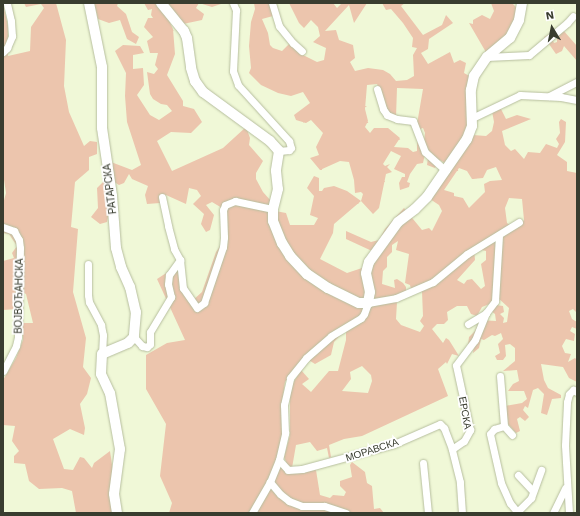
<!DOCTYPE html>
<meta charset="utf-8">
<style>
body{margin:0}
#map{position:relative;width:580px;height:516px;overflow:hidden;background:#f0f8d7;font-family:"Work Sans",sans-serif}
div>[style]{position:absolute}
.green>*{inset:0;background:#ecc5ad}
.roads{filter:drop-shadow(0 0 1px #b6be9e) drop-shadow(0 0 1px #b6be9e)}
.street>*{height:7px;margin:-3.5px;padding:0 3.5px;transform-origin:3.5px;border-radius:3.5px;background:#fff}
.secondary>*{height:10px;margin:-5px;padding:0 5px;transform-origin:5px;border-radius:5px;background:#fff}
span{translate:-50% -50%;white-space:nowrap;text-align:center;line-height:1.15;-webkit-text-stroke:3.5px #fff;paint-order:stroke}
.street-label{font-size:10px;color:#393d2f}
.frame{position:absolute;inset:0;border:4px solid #393d2f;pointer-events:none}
.north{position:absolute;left:532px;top:8px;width:40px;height:40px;-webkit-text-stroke:3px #fff;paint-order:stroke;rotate:350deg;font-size:11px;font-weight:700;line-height:16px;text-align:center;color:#393d2f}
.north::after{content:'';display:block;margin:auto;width:14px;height:18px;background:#393d2f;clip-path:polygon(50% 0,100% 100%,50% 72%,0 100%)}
</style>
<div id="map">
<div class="green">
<i style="clip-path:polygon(3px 3px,8px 26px,8px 56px,30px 51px,31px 27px,44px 8px,41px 4px,26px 7px,24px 3px,56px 3px,66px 40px,64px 86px,69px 112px,84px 146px,90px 141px,97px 142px,97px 154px,89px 157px,89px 170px,75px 182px,71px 227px,78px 229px,73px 292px,86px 338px,83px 367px,91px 378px,87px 394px,80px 404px,85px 428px,84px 435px,70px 429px,53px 439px,64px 469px,73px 470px,80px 457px,84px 458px,92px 468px,94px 463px,110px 451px,119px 513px,76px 513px,72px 491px,62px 488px,39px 489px,29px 481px,25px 464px,14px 463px,14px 456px,19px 451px,12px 441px,15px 426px,3px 425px,3px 380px,16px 358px,23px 340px,23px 323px,33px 323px,26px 294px,22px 292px,14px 260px,17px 309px,3px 310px,3px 261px,14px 258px,12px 253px,17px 246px,9px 234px,3px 233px,3px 204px,6px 193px,3px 173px)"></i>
<i style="clip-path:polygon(94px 3px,118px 3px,117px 6px,126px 14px,132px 32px,139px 37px,136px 44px,127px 39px,120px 20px,109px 23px,98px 19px)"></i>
<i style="clip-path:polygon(evenodd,144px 3px,158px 3px,165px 12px,173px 29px,175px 54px,167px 75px,183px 101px,183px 106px,194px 109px,202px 122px,191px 133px,171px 132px,157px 141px,172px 171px,223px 148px,246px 127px,250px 138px,249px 145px,263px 161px,256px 173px,256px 179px,263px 192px,271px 201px,270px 210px,286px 213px,290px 225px,314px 225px,318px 218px,310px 215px,314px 196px,307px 188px,314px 176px,319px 178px,319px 191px,322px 191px,324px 188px,334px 186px,347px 191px,361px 201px,363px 194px,361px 192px,355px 193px,354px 180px,349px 162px,340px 161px,320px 170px,310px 158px,319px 155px,316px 147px,323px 133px,311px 120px,306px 123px,296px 120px,294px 115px,310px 103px,303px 92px,291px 96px,278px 93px,261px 85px,249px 73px,251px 68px,249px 46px,251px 22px,255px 9px,254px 3px,271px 3px,273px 16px,262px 19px,268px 33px,270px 45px,273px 48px,282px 51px,289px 44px,303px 55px,317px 62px,324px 60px,326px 48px,313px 42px,320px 36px,318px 27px,311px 20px,304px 28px,299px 23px,289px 3px,333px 3px,337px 8px,342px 3px,367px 3px,354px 23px,349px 5px,325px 31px,336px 30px,339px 40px,353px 45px,355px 58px,350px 62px,355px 71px,368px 68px,383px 70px,390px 74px,396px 81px,407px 80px,414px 76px,413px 55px,417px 48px,412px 47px,413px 38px,403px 23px,391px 9px,386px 10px,382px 3px,405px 3px,401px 6px,423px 35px,442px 25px,446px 15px,453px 23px,429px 39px,428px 49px,421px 53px,428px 64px,450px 52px,454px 63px,460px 60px,466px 63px,464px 73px,473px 78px,472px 122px,448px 165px,440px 160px,435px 168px,427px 165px,429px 151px,424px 141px,425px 133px,423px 128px,420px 129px,417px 124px,423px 89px,397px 88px,396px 117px,388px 113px,377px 84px,367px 85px,365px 109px,368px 121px,365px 127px,370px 133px,374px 128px,388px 128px,400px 138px,394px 147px,408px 148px,413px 152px,417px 151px,417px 142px,425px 154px,423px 163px,417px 164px,410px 174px,407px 182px,410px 183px,409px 187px,400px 190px,399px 183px,402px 177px,405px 177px,405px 174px,394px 169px,401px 156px,391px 151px,383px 164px,385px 166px,390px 164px,387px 167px,392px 172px,386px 174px,379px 208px,373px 214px,361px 201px,334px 224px,333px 233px,320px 259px,347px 273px,362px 268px,367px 271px,372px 251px,346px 239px,346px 231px,371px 242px,379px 240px,385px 229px,404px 208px,422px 230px,429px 228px,432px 231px,442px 211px,439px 205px,430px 199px,473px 135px,486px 136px,492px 131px,494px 122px,492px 111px,500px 107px,506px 119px,517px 115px,531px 119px,502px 131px,505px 145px,511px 151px,515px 149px,524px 159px,528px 152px,540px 153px,546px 144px,557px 148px,559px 144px,556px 139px,560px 133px,559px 122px,561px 119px,566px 122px,565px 142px,557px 155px,567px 162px,567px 171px,577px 173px,577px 313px,573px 309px,569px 311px,572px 319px,577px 322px,577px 329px,572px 327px,570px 331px,575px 334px,574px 341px,566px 339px,562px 346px,565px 353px,571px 354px,568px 362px,575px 358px,577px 360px,577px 382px,569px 378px,563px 367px,541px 364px,544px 380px,548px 388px,561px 395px,561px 398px,552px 399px,547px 415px,541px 413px,544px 394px,538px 388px,533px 390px,528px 408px,525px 406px,523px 410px,529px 417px,525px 421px,520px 417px,517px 419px,520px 431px,516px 433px,508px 424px,505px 406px,522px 403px,527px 399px,524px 391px,508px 391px,513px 384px,519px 381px,517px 370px,503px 371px,515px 361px,515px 348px,510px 344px,505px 345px,506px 356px,503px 360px,497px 360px,495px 356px,500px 353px,498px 344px,503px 339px,501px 333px,495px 336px,492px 335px,484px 340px,481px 339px,479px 348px,473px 353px,474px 345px,468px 345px,469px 337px,475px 331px,480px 320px,496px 321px,495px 314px,491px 311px,496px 305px,503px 306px,504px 312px,500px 314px,504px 318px,503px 323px,507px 322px,509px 308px,497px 297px,492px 303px,482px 307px,477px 316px,471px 314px,467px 306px,457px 306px,447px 312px,448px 320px,444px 324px,437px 324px,432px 329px,443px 343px,446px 338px,449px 340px,459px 356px,452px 354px,447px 364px,446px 362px,438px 369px,448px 396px,362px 436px,344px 439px,329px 445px,331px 457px,329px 458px,327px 448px,317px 451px,310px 442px,296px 445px,292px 468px,287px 464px,284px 457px,290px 435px,290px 388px,301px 370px,309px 379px,302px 384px,311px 392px,329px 371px,338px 371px,346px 340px,346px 329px,334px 342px,331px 355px,315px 364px,304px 357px,285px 382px,282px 404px,283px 436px,279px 457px,292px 473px,316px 470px,320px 495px,330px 498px,333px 495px,344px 496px,346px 492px,340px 486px,340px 481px,352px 477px,350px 465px,352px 462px,365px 472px,367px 483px,372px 486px,374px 509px,380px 508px,384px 513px,339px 513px,335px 511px,333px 513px,169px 513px,172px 503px,160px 476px,166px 424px,146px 389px,146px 355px,167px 343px,185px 340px,157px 279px,177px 266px,192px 301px,202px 292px,216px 252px,226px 237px,222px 208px,212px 202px,206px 205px,214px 215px,210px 230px,206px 232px,201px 224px,204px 214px,193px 204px,201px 196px,197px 190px,189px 188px,186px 204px,166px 195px,160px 203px,147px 204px,145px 195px,148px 186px,132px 179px,129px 174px,124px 183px,119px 185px,111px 180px,111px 162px,132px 170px,141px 165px,127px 122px,125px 96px,126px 73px,115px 51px,123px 45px,140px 46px,144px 53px,133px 55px,133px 69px,143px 68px,144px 85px,137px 95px,150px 115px,159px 120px,172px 111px,167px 105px,161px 104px,153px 99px,150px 94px,147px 72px,154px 74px,158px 69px,155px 65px,158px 53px,150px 53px,147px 41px,153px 37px,144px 27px,148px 18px,153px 18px,151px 15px,152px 9px,148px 10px,144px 3px,496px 167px,502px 180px,490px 181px,484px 184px,485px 192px,469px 208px,463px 198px,454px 196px,454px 193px,444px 190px,459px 168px,467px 171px,472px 179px,483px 178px,487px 170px,496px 167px,144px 3px,509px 198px,522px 199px,524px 220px,520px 226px,515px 229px,507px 223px,505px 208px,509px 198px,144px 3px,398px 241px,396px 250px,409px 254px,405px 283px,410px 285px,412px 293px,422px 292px,423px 316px,420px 321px,424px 326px,420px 332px,401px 325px,396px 319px,397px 302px,406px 292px,406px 287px,403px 283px,397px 279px,394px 280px,395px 288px,382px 284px,383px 271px,387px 267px,387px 257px,392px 252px,392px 245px,398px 241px,144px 3px,474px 248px,486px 251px,486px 260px,481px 264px,485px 286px,481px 289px,472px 279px,467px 280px,464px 284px,457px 280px,475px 260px,474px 248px,144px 3px,362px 366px,371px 375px,372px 381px,368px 393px,342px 391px,351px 379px,350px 372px,362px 366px)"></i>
<i style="clip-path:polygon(164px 3px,224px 3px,212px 7px,199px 3px,196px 8px,204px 14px,202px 20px,183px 24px)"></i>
<i style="clip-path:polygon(491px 3px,512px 3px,519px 10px,508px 36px,487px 54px,469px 23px,473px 24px,473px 20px,482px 15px,490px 19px,494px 11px)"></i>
<i style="clip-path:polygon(563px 30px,577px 46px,577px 61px,564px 46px,562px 51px,556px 54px,544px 37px,550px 34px,554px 43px,557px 42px,557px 37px)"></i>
<i style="clip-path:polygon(104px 181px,108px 187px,109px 212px,107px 222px,100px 224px,91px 217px,98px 208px,97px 188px)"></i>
</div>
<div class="roads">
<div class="street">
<i style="left:233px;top:3px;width:8px;rotate:67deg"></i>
<i style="left:236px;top:10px;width:61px;rotate:92.8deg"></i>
<i style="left:233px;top:71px;width:15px;rotate:70deg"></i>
<i style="left:238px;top:85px;width:76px;rotate:47.7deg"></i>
<i style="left:289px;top:141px;width:7px;rotate:74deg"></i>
<i style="left:291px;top:148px;width:3px;rotate:135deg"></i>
<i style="left:289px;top:150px;width:10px;rotate:174deg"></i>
<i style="left:272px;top:3px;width:24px;rotate:73deg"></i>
<i style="left:279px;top:26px;width:22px;rotate:51deg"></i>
<i style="left:293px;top:43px;width:12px;rotate:42deg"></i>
<i style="left:3px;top:52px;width:6px;rotate:-45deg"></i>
<i style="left:7px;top:48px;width:13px;rotate:-67deg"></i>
<i style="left:12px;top:36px;width:15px;rotate:-94deg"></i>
<i style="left:11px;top:21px;width:18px;rotate:-103deg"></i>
<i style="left:487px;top:57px;width:42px;rotate:-2.7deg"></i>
<i style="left:529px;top:55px;width:50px;rotate:-40.1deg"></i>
<i style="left:567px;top:23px;width:9px;rotate:-49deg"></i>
<i style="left:377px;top:89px;width:21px;rotate:73deg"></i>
<i style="left:383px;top:109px;width:7px;rotate:56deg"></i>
<i style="left:387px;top:115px;width:11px;rotate:22deg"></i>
<i style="left:397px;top:119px;width:16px;rotate:7deg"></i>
<i style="left:413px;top:121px;width:33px;rotate:69deg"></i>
<i style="left:425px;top:152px;width:28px;rotate:42deg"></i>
<i style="left:549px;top:96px;width:31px;rotate:-27deg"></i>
<i style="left:472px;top:118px;width:53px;rotate:-25.6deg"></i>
<i style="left:520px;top:95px;width:41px;rotate:2.8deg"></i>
<i style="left:561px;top:97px;width:16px;rotate:11deg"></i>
<i style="left:162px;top:197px;width:30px;rotate:78deg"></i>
<i style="left:168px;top:226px;width:24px;rotate:75deg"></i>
<i style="left:174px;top:249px;width:13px;rotate:61deg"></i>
<i style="left:3px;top:227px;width:12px;rotate:20deg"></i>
<i style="left:14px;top:231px;width:10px;rotate:61deg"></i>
<i style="left:19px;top:240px;width:8px;rotate:83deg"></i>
<i style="left:20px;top:248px;width:89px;rotate:91.3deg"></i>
<i style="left:18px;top:337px;width:9px;rotate:103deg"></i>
<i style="left:16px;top:346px;width:28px;rotate:117deg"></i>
<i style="left:88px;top:264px;width:31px;rotate:90deg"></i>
<i style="left:88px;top:295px;width:7px;rotate:82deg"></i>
<i style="left:89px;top:302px;width:26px;rotate:62deg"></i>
<i style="left:101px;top:325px;width:10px;rotate:79deg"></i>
<i style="left:103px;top:335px;width:19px;rotate:93deg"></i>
<i style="left:468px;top:324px;width:21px;rotate:-31deg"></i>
<i style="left:486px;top:313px;width:15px;rotate:-53deg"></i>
<i style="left:495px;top:301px;width:66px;rotate:-86.5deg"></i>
<i style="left:134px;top:337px;width:12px;rotate:48deg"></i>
<i style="left:142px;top:346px;width:5px;rotate:11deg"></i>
<i style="left:147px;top:347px;width:4px;rotate:-45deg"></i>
<i style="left:150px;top:344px;width:12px;rotate:-90deg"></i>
<i style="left:150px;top:332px;width:41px;rotate:-59deg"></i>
<i style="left:171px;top:297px;width:13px;rotate:-103deg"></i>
<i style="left:168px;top:284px;width:9px;rotate:-84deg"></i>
<i style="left:169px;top:275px;width:19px;rotate:-54deg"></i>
<i style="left:180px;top:260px;width:28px;rotate:84deg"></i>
<i style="left:183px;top:288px;width:24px;rotate:55deg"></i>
<i style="left:197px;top:308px;width:9px;rotate:-36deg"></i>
<i style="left:204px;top:303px;width:59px;rotate:-71.3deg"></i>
<i style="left:223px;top:247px;width:10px;rotate:-84deg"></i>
<i style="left:224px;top:237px;width:27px;rotate:-92deg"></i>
<i style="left:223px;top:210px;width:5px;rotate:-68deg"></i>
<i style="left:225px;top:205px;width:11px;rotate:-22deg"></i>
<i style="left:235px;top:201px;width:39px;rotate:12deg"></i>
<i style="left:500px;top:376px;width:50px;rotate:85.4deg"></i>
<i style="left:504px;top:426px;width:10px;rotate:163deg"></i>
<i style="left:494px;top:429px;width:6px;rotate:129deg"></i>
<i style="left:490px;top:434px;width:50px;rotate:77.3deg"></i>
<i style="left:501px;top:483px;width:22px;rotate:66deg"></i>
<i style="left:510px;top:503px;width:13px;rotate:51deg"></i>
<i style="left:504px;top:426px;width:12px;rotate:48deg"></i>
<i style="left:279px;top:460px;width:13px;rotate:48deg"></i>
<i style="left:288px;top:470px;width:14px;rotate:-4deg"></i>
<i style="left:302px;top:469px;width:95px;rotate:-15.2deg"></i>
<i style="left:394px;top:444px;width:50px;rotate:-23.5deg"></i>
<i style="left:440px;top:424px;width:6px;rotate:45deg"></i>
<i style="left:444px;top:428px;width:22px;rotate:69deg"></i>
<i style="left:423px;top:463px;width:50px;rotate:84.3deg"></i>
<i style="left:518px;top:475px;width:22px;rotate:47deg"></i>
<i style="left:517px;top:512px;width:20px;rotate:-45deg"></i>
<i style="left:531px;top:498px;width:30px;rotate:-70deg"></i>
<i style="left:252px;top:513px;width:36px;rotate:-60deg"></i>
<i style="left:346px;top:513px;width:23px;rotate:-162deg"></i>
<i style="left:324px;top:506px;width:22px;rotate:180deg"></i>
<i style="left:302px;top:506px;width:14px;rotate:-159deg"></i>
<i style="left:289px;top:501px;width:11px;rotate:-142deg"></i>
<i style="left:280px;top:494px;width:16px;rotate:-130deg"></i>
<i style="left:270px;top:482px;width:24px;rotate:-68deg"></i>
<i style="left:279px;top:460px;width:28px;rotate:-77deg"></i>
<i style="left:285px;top:433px;width:28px;rotate:-92deg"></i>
<i style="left:284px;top:405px;width:28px;rotate:-77deg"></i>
<i style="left:290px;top:378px;width:26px;rotate:-51deg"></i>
<i style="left:306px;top:358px;width:33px;rotate:-41deg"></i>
<i style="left:331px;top:336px;width:35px;rotate:-31deg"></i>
<i style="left:361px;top:318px;width:5px;rotate:-53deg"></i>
<i style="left:364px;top:314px;width:12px;rotate:-70deg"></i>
<i style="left:368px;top:303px;width:28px;rotate:-10deg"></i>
<i style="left:396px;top:298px;width:40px;rotate:-23.4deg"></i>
<i style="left:433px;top:282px;width:44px;rotate:-39.5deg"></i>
<i style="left:467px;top:254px;width:61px;rotate:-31.6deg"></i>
<i style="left:462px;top:513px;width:31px;rotate:-94deg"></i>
<i style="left:460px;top:482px;width:34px;rotate:-104deg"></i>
<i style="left:452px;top:449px;width:14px;rotate:-34deg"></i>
<i style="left:464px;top:441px;width:13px;rotate:-61deg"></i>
<i style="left:470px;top:430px;width:66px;rotate:-102.2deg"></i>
<i style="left:456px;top:365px;width:31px;rotate:-53deg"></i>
<i style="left:475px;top:340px;width:29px;rotate:-68deg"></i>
<i style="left:553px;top:513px;width:28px;rotate:-64deg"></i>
<i style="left:569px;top:513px;width:68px;rotate:-93.4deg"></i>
<i style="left:565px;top:445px;width:43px;rotate:-87.3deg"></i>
<i style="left:567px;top:402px;width:8px;rotate:-76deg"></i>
<i style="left:569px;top:394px;width:6px;rotate:-45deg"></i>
<i style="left:573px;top:390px;width:4px;rotate:27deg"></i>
</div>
<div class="secondary">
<i style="left:89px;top:3px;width:65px;rotate:78.5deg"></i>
<i style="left:102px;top:67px;width:61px;rotate:90deg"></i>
<i style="left:102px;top:128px;width:69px;rotate:81.6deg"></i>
<i style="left:112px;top:196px;width:52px;rotate:85.6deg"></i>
<i style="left:116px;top:248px;width:20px;rotate:75deg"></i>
<i style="left:121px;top:267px;width:22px;rotate:66deg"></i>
<i style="left:130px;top:287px;width:26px;rotate:77deg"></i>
<i style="left:136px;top:312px;width:25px;rotate:95deg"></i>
<i style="left:134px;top:337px;width:8px;rotate:135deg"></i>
<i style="left:128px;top:343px;width:28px;rotate:157deg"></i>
<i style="left:102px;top:354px;width:20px;rotate:93deg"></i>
<i style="left:101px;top:374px;width:21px;rotate:65deg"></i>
<i style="left:110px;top:393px;width:57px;rotate:79.9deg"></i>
<i style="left:120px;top:449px;width:45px;rotate:97.6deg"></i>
<i style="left:114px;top:494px;width:19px;rotate:81deg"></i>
<i style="left:161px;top:3px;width:36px;rotate:51deg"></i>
<i style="left:184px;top:31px;width:8px;rotate:67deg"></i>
<i style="left:187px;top:38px;width:30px;rotate:82deg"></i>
<i style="left:191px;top:68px;width:14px;rotate:73deg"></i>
<i style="left:195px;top:81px;width:14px;rotate:54deg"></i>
<i style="left:203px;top:92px;width:83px;rotate:36.2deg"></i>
<i style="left:270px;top:141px;width:13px;rotate:48deg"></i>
<i style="left:279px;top:151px;width:20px;rotate:99deg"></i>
<i style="left:276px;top:171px;width:18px;rotate:84deg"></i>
<i style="left:278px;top:189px;width:21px;rotate:104deg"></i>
<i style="left:273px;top:209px;width:12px;rotate:90deg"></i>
<i style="left:273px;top:221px;width:24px;rotate:68deg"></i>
<i style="left:282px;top:243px;width:15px;rotate:58deg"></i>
<i style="left:290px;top:256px;width:25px;rotate:47deg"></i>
<i style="left:307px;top:274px;width:25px;rotate:34deg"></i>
<i style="left:328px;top:288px;width:34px;rotate:26deg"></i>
<i style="left:359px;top:303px;width:9px"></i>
<i style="left:368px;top:303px;width:11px;rotate:-80deg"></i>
<i style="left:370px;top:292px;width:19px;rotate:-102deg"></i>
<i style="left:366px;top:273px;width:11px;rotate:-75deg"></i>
<i style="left:369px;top:262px;width:49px;rotate:-54.1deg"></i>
<i style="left:398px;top:222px;width:21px;rotate:-37deg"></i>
<i style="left:415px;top:209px;width:17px;rotate:-45deg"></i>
<i style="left:427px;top:197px;width:70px;rotate:-55.4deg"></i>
<i style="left:467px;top:139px;width:14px;rotate:-69deg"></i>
<i style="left:472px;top:126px;width:36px;rotate:-92deg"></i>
<i style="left:471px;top:90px;width:14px;rotate:-78deg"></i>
<i style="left:474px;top:76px;width:23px;rotate:-56deg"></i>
<i style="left:487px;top:57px;width:30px;rotate:-40deg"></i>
<i style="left:510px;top:38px;width:20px;rotate:-63deg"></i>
<i style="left:519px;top:20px;width:17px;rotate:-80deg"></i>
</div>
</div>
<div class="street-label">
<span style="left:110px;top:189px;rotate:-97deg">РАТАРСКА</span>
<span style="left:19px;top:296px;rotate:-89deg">ВОЈВОЂАНСКА</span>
<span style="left:465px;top:413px;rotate:80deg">ЕРСКА</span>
<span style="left:372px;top:450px;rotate:-18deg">МОРАВСКА</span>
</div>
<div class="frame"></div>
<div class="north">N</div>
</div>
